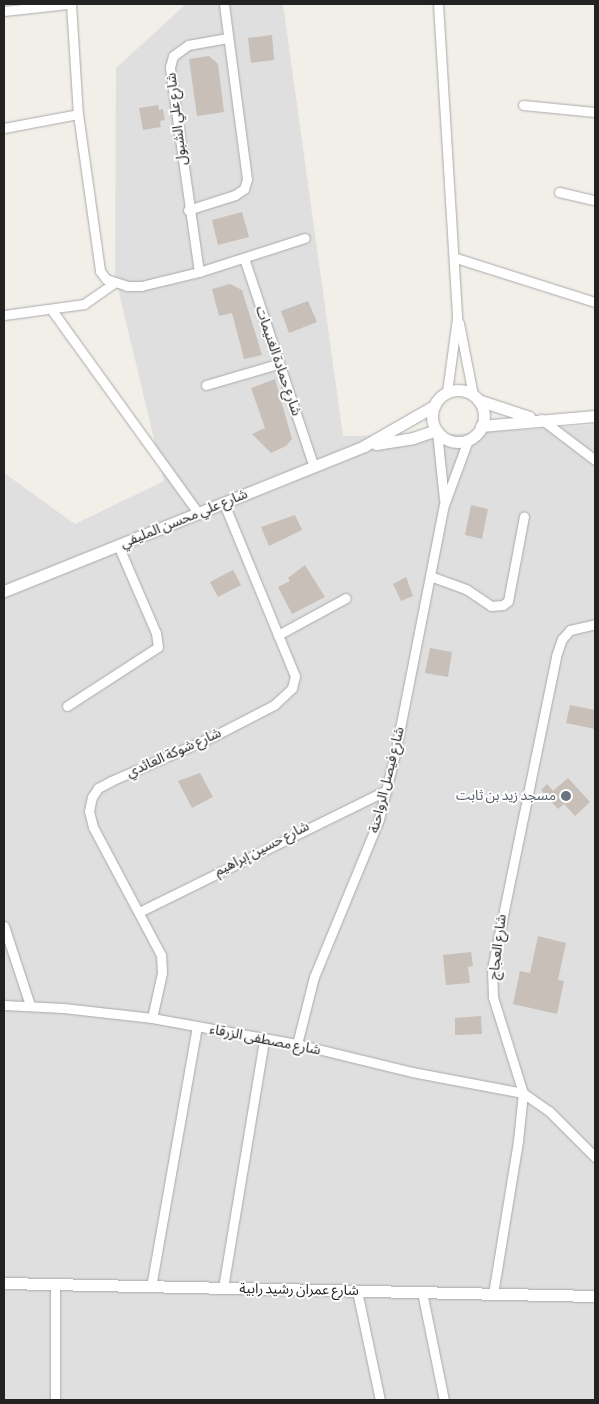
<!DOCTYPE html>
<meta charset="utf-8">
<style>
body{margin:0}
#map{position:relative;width:599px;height:1404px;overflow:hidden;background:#f2efe9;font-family:"Sofia Sans Condensed","Noto Sans Arabic",sans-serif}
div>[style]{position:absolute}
.residential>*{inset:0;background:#e0dfdf}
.building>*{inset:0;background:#c7bfb8}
.roads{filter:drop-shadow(0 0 1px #a9a9a9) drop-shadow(0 0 1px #a9a9a9)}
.minor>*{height:9px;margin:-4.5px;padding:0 4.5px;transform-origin:4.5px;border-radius:4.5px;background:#fff}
.tertiary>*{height:11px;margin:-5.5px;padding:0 5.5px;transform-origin:5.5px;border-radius:5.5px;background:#fff}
.tertiary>.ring{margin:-5.5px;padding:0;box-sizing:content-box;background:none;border:11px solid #fff;border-radius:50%}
.dots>*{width:14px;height:14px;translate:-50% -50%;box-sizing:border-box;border:2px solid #fff;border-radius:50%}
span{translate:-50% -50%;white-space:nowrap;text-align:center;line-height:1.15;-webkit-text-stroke:4px #fff;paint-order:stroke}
.street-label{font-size:14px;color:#222}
.worship-label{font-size:14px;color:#5b616d}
.right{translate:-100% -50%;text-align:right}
.frame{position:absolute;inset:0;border:5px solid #222;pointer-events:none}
</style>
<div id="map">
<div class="residential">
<i style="clip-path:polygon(186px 4px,283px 4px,343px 436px,452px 434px,595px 425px,595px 1400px,4px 1400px,4px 473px,75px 524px,164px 481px,115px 276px,116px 68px)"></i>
</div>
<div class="building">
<i style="clip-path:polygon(272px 35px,274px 60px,251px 63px,248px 38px)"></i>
<i style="clip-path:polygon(209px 56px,218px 64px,224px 112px,197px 116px,189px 59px)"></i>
<i style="clip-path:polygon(158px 105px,159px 110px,163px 109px,165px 120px,160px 121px,161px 127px,143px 130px,139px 108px)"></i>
<i style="clip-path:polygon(242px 212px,249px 237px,218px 245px,212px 220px)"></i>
<i style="clip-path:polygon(230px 284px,242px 290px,262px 355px,244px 359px,232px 313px,219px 316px,212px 289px)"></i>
<i style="clip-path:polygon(308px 301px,317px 322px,289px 333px,281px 311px)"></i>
<i style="clip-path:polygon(275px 379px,292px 439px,286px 446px,271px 453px,252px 434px,265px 428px,251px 388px)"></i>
<i style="clip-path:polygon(471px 505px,488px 509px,482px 539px,465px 535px)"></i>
<i style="clip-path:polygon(295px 515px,302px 530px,269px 546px,261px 527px)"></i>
<i style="clip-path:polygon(305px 565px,325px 597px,292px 614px,278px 587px,290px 581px,288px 578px)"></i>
<i style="clip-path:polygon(233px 570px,241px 585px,218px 597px,210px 582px)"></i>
<i style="clip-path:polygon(406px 577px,413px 596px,401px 601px,393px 584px)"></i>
<i style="clip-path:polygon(430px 648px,452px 652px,448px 677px,425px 673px)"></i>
<i style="clip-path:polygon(570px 705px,595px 710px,595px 729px,566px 723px)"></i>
<i style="clip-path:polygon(200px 773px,213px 797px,192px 808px,178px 781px)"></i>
<i style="clip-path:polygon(568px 778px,590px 802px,575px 816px,564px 804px,558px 809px,541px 790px,547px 784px,553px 791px)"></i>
<i style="clip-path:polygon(538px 936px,566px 943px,558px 980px,564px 981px,557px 1014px,513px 1004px,520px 971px,530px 973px)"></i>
<i style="clip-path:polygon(471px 952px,473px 966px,468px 967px,470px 983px,446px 985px,443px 955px)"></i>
<i style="clip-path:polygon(481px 1016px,482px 1034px,455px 1035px,455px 1018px)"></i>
</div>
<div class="roads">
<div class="minor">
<i style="left:71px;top:4px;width:110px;rotate:86.4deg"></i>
<i style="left:78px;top:114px;width:159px;rotate:82deg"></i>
<i style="left:100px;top:271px;width:10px;rotate:53deg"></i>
<i style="left:106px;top:279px;width:22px;rotate:18deg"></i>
<i style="left:127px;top:286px;width:14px"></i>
<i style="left:141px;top:286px;width:60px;rotate:-13.6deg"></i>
<i style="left:199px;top:272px;width:111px;rotate:-17.8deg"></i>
<i style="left:438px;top:4px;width:315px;rotate:86.5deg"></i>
<i style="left:457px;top:318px;width:75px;rotate:97.7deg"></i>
<i style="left:4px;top:11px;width:64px;rotate:-6.2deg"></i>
<i style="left:523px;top:105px;width:72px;rotate:5.6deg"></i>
<i style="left:4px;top:128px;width:75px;rotate:-10.7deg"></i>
<i style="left:559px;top:192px;width:37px;rotate:13deg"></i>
<i style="left:188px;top:210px;width:49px;rotate:-17.7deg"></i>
<i style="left:235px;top:195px;width:11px;rotate:-34deg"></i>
<i style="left:244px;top:189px;width:10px;rotate:-73deg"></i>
<i style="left:247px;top:179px;width:177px;rotate:-97.5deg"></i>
<i style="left:244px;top:258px;width:217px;rotate:71.5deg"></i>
<i style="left:456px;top:258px;width:146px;rotate:17.6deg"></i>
<i style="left:199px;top:272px;width:207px;rotate:-98.1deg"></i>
<i style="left:170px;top:67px;width:11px;rotate:-75deg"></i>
<i style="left:173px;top:56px;width:19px;rotate:-36deg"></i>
<i style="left:188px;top:45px;width:40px;rotate:-10deg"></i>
<i style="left:51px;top:309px;width:253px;rotate:54.2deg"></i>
<i style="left:4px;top:315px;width:81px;rotate:-7.8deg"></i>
<i style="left:84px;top:304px;width:35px;rotate:-35deg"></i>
<i style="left:459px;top:323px;width:73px;rotate:79deg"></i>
<i style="left:206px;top:385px;width:75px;rotate:-16.3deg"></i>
<i style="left:541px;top:419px;width:68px;rotate:37.2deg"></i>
<i style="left:437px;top:432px;width:68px;rotate:84.1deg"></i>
<i style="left:430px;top:576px;width:38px;rotate:20deg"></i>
<i style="left:466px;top:589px;width:30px;rotate:34deg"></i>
<i style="left:491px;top:606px;width:12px;rotate:-5deg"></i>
<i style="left:503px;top:605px;width:6px;rotate:-39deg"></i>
<i style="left:508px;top:601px;width:86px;rotate:-79.3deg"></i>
<i style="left:278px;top:635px;width:77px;rotate:-28.6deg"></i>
<i style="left:67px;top:706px;width:108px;rotate:-33deg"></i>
<i style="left:158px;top:647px;width:14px;rotate:-98deg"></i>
<i style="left:156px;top:633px;width:96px;rotate:-113.4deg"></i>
<i style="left:139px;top:912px;width:276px;rotate:-26.2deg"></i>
<i style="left:4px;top:926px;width:83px;rotate:71.8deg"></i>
<i style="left:4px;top:1005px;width:59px;rotate:2.9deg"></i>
<i style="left:63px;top:1008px;width:90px;rotate:6.4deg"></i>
<i style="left:152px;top:1018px;width:147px;rotate:10.2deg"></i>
<i style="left:297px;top:1044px;width:118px;rotate:13.7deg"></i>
<i style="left:412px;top:1072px;width:113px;rotate:10.7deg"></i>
<i style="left:523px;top:1093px;width:32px;rotate:35deg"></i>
<i style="left:549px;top:1111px;width:65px;rotate:45deg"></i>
<i style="left:152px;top:1018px;width:46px;rotate:-77.5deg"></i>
<i style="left:162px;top:973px;width:18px;rotate:-93deg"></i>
<i style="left:161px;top:955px;width:145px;rotate:-118deg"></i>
<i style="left:93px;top:827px;width:16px;rotate:-104deg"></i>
<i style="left:89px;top:811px;width:14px;rotate:-78deg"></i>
<i style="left:92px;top:797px;width:11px;rotate:-56deg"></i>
<i style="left:98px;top:788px;width:15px;rotate:-28deg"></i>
<i style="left:111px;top:781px;width:112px;rotate:-23.6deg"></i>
<i style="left:214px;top:736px;width:68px;rotate:-27.3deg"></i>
<i style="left:274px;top:705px;width:25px;rotate:-43deg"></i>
<i style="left:292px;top:688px;width:12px;rotate:-76deg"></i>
<i style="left:295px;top:676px;width:186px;rotate:-112.4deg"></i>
<i style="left:297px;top:1044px;width:69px;rotate:-75.8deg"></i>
<i style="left:314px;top:977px;width:171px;rotate:-67.6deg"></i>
<i style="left:379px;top:819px;width:67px;rotate:-76.2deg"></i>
<i style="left:395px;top:754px;width:254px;rotate:-78.9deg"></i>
<i style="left:444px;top:505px;width:69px;rotate:-69.7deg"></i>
<i style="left:151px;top:1287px;width:264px;rotate:-80deg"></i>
<i style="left:223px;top:1288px;width:252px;rotate:-80.6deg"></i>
<i style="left:357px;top:1291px;width:111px;rotate:78.1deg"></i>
<i style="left:422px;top:1292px;width:110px;rotate:78.5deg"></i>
<i style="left:493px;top:1294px;width:155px;rotate:-80.7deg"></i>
<i style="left:518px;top:1141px;width:48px;rotate:-84.1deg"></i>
<i style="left:523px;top:1093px;width:101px;rotate:-107.4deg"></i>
<i style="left:493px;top:997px;width:28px;rotate:-92deg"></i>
<i style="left:492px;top:969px;width:319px;rotate:-78.4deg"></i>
<i style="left:556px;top:656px;width:18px;rotate:-71deg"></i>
<i style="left:562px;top:639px;width:12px;rotate:-48deg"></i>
<i style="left:570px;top:630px;width:26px;rotate:-13deg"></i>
<i style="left:55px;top:1400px;width:115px;rotate:-90deg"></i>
</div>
<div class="tertiary">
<i class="ring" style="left:432px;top:390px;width:41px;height:41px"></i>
<i style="left:478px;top:400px;width:54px;rotate:18.4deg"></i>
<i style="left:481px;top:426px;width:114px;rotate:-5deg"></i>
<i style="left:376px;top:444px;width:37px;rotate:-9deg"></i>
<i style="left:413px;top:438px;width:24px;rotate:-19deg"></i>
<i style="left:4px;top:591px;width:388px;rotate:-21.9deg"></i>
<i style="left:364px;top:446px;width:81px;rotate:-29.7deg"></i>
<i style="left:4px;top:1283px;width:591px;rotate:1.26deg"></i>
</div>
</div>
<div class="dots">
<i style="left:566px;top:796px;background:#6b7280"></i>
</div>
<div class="street-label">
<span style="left:177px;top:119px;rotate:-97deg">شارع علي الشبول</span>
<span style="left:278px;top:361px;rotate:71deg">شارع حمادة الغنيمات</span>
<span style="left:184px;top:519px;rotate:-22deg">شارع علي محسن المليفي</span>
<span style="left:174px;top:753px;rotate:-24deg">شارع شوكة العائدي</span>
<span style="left:387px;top:780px;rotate:-76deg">شارع فيصل الرواحنة</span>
<span style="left:262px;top:849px;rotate:-27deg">شارع حسين إبراهيم</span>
<span style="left:498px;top:947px;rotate:-83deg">شارع العجاج</span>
<span style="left:265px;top:1040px;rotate:11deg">شارع مصطفى الزرقاء</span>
<span style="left:299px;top:1290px;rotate:1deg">شارع عمران رشيد رابية</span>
</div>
<div class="worship-label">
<span class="right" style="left:556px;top:796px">مسجد زيد بن ثابت</span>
</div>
<div class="frame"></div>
</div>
